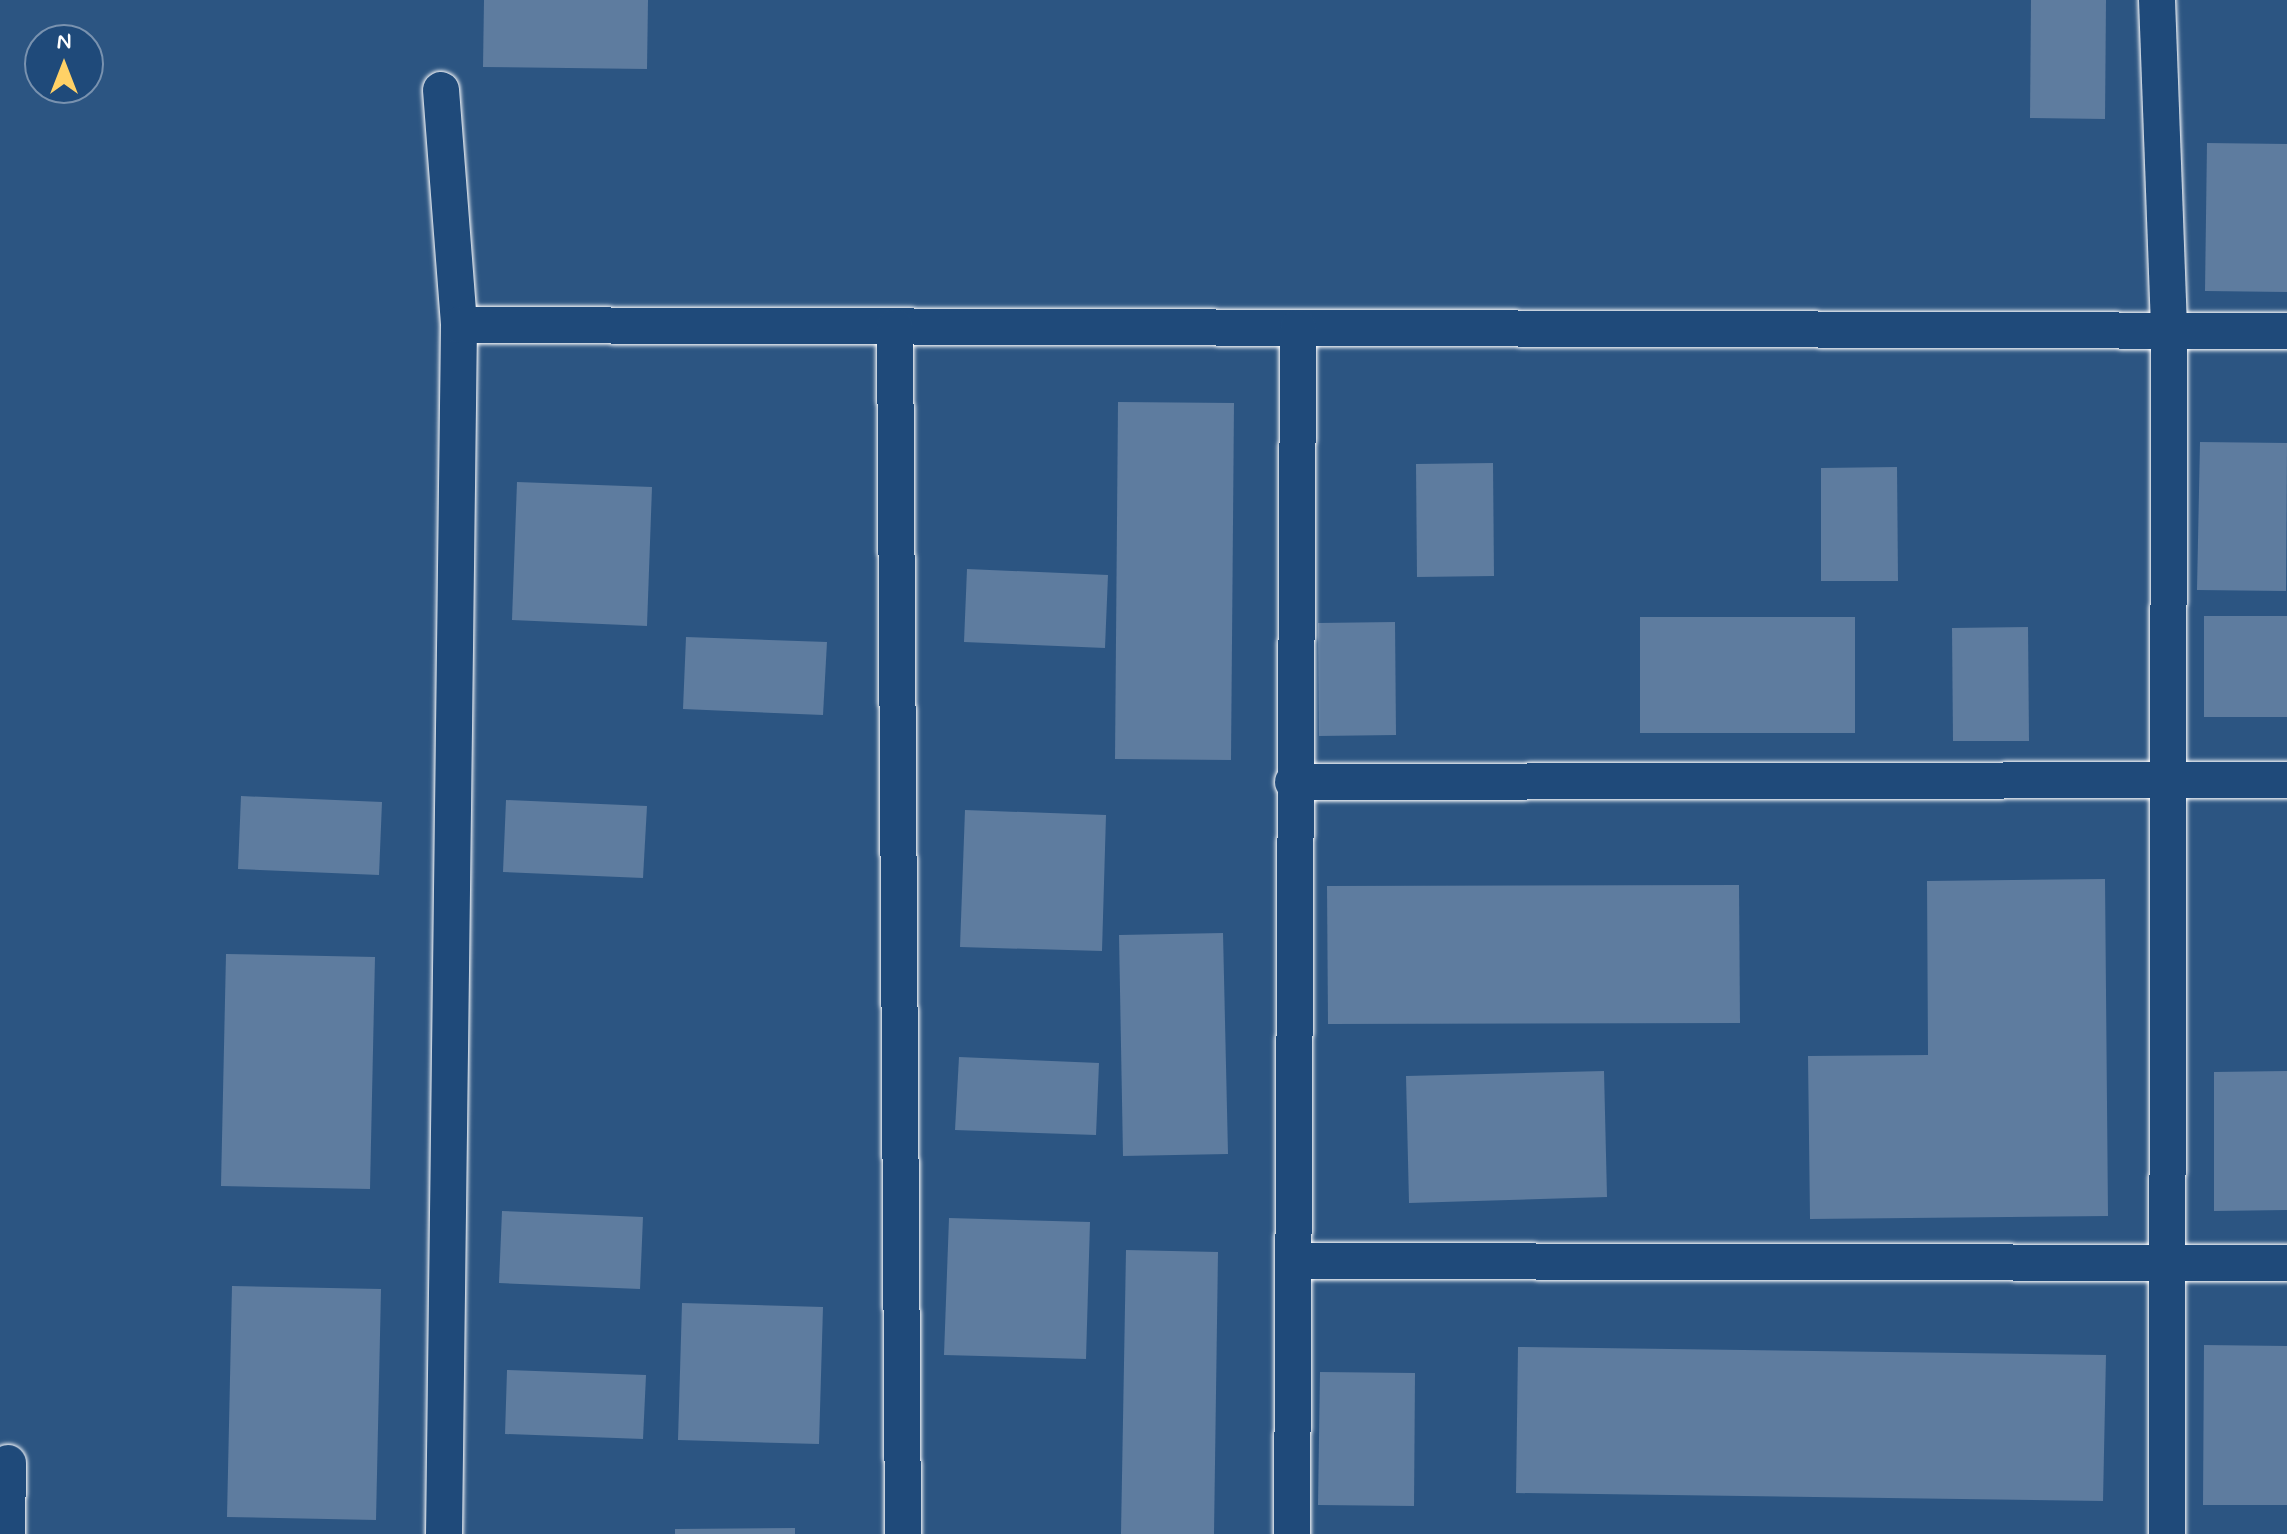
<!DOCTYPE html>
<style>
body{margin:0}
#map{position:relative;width:2287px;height:1534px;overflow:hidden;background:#2c5582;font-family:Mynerve,sans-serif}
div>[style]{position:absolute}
.building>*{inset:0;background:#5e7c9f}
.roads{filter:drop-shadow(0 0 2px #fff) drop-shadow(0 0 2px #fff)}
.minor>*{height:36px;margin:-18px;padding:0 18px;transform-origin:18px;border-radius:18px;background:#1f4a7a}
span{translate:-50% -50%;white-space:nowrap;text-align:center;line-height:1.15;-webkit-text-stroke:8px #1f4a7a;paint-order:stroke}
.north{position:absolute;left:24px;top:24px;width:80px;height:80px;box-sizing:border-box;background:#1f4a7a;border:2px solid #7992af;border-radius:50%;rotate:0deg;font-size:22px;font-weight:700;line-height:32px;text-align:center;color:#fff}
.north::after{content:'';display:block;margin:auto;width:28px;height:36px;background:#ffd166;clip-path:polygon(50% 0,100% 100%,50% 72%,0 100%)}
</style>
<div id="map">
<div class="building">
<i style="clip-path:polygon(484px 0,648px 0,647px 69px,483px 67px)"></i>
<i style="clip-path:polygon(2031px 0,2106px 0,2105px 119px,2030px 118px)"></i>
<i style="clip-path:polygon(2207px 143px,2287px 144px,2287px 292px,2205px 291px)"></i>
<i style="clip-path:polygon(1118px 402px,1234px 403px,1231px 760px,1115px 759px)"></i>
<i style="clip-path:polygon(2200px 442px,2287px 443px,2286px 591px,2197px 590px)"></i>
<i style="clip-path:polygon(1493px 463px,1494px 576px,1417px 577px,1416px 464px)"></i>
<i style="clip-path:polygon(1897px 467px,1898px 581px,1821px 581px,1821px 468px)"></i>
<i style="clip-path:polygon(517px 482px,652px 487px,647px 626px,512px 620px)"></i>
<i style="clip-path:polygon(967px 569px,1108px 575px,1105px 648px,964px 642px)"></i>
<i style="clip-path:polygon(2204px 616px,2287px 616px,2287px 717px,2204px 717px)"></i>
<i style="clip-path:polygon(1640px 617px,1855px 617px,1855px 733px,1640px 733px)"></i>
<i style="clip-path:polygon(1395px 622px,1396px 735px,1319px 736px,1318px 623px)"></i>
<i style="clip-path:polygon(2028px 627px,2029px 741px,1953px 741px,1952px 628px)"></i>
<i style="clip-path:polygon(686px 637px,827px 642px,823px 715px,683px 709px)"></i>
<i style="clip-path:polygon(241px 796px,382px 802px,379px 875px,238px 869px)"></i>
<i style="clip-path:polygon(506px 800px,647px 806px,643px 878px,503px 872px)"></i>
<i style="clip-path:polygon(965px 810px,1106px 815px,1102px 951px,960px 947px)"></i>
<i style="clip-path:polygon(2105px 879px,2108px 1216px,1810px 1219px,1808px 1056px,1928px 1055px,1927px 881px)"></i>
<i style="clip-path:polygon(1739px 885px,1740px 1023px,1328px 1024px,1327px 886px)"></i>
<i style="clip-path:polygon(1223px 933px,1228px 1154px,1123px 1156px,1119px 935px)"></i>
<i style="clip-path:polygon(226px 954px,375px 957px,370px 1189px,221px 1186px)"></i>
<i style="clip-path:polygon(959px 1057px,1099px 1063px,1096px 1135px,955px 1130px)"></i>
<i style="clip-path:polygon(1604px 1071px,1607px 1197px,1409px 1203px,1406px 1076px)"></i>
<i style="clip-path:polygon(2287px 1071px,2287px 1210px,2214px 1211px,2214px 1072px)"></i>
<i style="clip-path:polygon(502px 1211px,643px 1217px,640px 1289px,499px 1283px)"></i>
<i style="clip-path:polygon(949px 1218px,1090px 1222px,1086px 1359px,944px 1355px)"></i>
<i style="clip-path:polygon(1126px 1250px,1218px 1252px,1214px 1534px,1121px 1534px)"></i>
<i style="clip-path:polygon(232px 1286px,381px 1289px,376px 1520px,227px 1517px)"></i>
<i style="clip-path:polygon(682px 1303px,823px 1307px,819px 1444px,678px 1440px)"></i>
<i style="clip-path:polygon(2204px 1345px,2287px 1346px,2287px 1505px,2203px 1505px)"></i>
<i style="clip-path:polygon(1518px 1347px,2106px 1355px,2103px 1501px,1516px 1493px)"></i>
<i style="clip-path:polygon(507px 1370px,646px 1375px,643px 1439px,505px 1434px)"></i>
<i style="clip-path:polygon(1320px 1372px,1415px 1373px,1414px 1506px,1318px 1505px)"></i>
<i style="clip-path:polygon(795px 1528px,795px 1534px,675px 1534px,675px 1529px)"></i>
</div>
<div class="roads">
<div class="minor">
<i style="left:2157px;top:0;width:331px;rotate:87.9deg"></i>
<i style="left:2169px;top:331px;width:1203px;rotate:90.1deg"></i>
<i style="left:441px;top:90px;width:236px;rotate:85.6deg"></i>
<i style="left:459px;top:325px;width:1209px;rotate:90.71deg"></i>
<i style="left:459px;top:325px;width:1828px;rotate:0.19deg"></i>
<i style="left:895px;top:327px;width:1207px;rotate:89.62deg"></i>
<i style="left:1293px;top:782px;width:994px;rotate:-0.12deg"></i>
<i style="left:1295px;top:1261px;width:992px;rotate:0.12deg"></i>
<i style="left:7px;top:1534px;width:71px;rotate:-89.2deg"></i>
<i style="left:1292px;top:1534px;width:1206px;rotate:-89.71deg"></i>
</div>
</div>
<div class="north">N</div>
</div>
